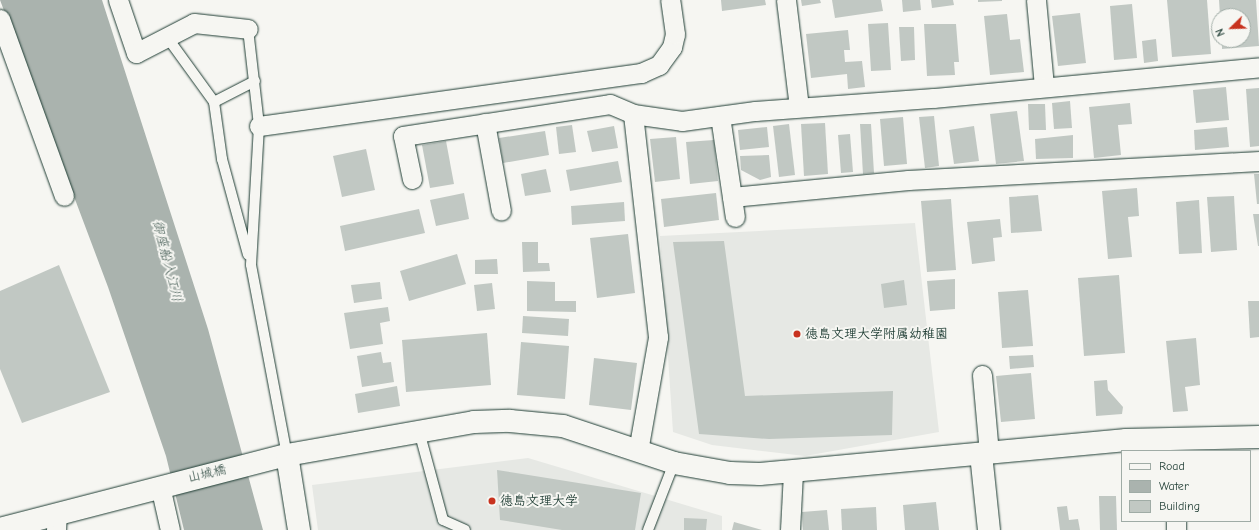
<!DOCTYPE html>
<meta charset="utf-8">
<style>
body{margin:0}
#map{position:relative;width:1259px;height:530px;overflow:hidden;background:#f6f6f2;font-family:"Comic Neue","Klee One",sans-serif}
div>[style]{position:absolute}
.built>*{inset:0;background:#e6e8e4}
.water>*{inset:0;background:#aab3ae}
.building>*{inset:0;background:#c1c8c3}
.roads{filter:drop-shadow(0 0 1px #1f3d34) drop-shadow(0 0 1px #1f3d34)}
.lane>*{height:10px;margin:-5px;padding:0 5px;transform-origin:5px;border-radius:5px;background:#f6f6f2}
.street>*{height:19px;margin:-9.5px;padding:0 9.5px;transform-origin:9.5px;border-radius:9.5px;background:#f6f6f2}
.secondary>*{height:22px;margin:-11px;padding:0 11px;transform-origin:11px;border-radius:11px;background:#f6f6f2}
.dots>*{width:11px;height:11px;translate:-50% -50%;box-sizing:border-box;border:2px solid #f6f6f2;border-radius:50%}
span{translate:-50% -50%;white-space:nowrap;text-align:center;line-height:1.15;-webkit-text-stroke:4px #f6f6f2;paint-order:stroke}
.poi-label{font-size:13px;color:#1f3d34;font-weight:700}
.left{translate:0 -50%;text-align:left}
.street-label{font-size:13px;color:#1f3d34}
.water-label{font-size:14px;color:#425a52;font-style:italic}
.legend{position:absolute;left:1121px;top:450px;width:130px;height:72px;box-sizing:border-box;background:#f6f6f2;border:1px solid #a0aca6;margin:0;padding:5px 7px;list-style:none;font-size:12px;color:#1f3d34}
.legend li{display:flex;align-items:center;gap:8px;height:20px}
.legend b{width:20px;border:1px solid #a0aca6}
.north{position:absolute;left:1211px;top:8px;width:40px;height:40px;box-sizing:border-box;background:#f6f6f2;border:1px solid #a0aca6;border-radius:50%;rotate:247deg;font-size:11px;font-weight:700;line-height:16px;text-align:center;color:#1f3d34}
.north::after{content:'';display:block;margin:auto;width:14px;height:18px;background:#c8321e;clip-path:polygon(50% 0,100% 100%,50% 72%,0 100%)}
</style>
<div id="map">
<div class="built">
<i style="clip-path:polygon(915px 223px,939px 432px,805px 456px,712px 445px,673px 432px,660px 236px)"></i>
<i style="clip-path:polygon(528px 458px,722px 516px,722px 530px,318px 530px,312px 485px)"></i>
</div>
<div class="water">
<i style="clip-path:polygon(0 0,102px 0,208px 329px,263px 530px,184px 530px,166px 456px,108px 287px)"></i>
</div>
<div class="building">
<i style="clip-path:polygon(721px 0,765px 0,766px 5px,722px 11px)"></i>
<i style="clip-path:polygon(801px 0,820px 0,821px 3px,802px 6px)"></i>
<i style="clip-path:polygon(832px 0,881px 0,883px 11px,835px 18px)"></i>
<i style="clip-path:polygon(902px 0,920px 0,921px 10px,903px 12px)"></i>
<i style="clip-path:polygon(931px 0,953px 0,954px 5px,932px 8px)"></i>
<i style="clip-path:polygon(978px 0,1002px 0,1002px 1px,978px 2px)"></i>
<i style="clip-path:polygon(1167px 0,1207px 0,1211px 54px,1172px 57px)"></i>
<i style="clip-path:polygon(1219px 0,1256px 0,1259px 46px,1222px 49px,1222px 40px,1243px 40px,1243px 16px,1220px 16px)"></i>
<i style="clip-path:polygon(1132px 4px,1137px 58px,1114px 60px,1110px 6px)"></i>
<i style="clip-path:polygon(1080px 13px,1086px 63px,1058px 66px,1052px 16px)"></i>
<i style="clip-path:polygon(1007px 14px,1010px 40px,1020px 39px,1024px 72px,990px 75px,984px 16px)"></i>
<i style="clip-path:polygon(888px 23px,891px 70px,871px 71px,868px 24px)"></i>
<i style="clip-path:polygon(924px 24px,956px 24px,959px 62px,954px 62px,955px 75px,927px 76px)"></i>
<i style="clip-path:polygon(899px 27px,914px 27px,915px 60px,901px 61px)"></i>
<i style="clip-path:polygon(848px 30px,850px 50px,844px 50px,845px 62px,862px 61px,865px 87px,848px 89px,847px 74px,811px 78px,806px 34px)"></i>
<i style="clip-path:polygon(1156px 39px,1158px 61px,1144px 63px,1142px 41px)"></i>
<i style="clip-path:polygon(1226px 87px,1229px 120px,1196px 123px,1193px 90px)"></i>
<i style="clip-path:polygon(1259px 88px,1259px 146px,1250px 147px,1246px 89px)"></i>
<i style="clip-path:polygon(1070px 101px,1072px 128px,1054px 129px,1052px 103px)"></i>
<i style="clip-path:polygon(1130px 103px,1132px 124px,1118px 125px,1121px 155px,1094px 158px,1089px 107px)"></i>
<i style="clip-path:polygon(1028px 104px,1045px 104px,1046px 130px,1029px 130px)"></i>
<i style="clip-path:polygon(1017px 111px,1024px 161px,996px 164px,990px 114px)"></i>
<i style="clip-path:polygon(934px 116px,939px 166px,925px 168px,919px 117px)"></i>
<i style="clip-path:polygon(903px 117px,907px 164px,884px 166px,880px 119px)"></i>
<i style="clip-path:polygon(825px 123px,828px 174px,804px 176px,801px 124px)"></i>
<i style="clip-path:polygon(789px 124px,795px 175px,779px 177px,773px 126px)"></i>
<i style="clip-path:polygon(860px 124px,871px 124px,874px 173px,863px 174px)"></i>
<i style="clip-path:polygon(572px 125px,576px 152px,559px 154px,556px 127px)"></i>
<i style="clip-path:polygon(614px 126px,618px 148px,592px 152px,587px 131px)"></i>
<i style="clip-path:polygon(974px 126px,979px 161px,954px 164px,949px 130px)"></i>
<i style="clip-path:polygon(767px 127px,769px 147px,740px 150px,738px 130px)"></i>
<i style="clip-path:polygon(1227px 127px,1229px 147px,1195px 150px,1194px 130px)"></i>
<i style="clip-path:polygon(545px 131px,549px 155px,503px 163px,499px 138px)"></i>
<i style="clip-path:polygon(850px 134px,853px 172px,841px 173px,838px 135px)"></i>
<i style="clip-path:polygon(1073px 135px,1073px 158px,1036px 159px,1035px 139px)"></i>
<i style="clip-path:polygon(676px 137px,680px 179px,655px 182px,650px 139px)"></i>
<i style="clip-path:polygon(714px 140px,718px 181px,690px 184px,686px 142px)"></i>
<i style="clip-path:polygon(446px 141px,454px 184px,430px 188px,422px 145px)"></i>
<i style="clip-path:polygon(366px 149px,375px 190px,342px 197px,333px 156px)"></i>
<i style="clip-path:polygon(769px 155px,771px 177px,760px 180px,741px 170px,740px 156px)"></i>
<i style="clip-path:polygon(618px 161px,622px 182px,570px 191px,566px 170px)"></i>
<i style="clip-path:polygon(546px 169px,551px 192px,525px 196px,521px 174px)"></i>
<i style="clip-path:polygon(1254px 174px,1259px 174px,1259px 204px,1257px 204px)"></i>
<i style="clip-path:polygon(1137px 188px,1139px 216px,1128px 217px,1132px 257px,1108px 259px,1102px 191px)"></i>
<i style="clip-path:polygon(464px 193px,469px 219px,436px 226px,430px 200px)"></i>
<i style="clip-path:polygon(716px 193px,719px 220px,664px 227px,661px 199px)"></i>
<i style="clip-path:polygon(1038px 195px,1042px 231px,1011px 233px,1009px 197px)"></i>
<i style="clip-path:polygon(1234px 196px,1237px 250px,1211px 252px,1207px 197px)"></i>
<i style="clip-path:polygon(951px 199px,956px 270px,927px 272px,921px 201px)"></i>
<i style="clip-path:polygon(1199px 200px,1202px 253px,1179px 254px,1176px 202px)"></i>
<i style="clip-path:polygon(624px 202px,625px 221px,572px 225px,571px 206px)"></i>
<i style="clip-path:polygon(419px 209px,425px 233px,345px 251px,340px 226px)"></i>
<i style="clip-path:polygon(1253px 214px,1259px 214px,1259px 246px,1258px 246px)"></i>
<i style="clip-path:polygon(1000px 219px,1002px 237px,993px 238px,995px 261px,972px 264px,967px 222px)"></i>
<i style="clip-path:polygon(628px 234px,635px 293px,597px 298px,590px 238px)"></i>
<i style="clip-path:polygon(724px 241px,745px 396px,893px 391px,892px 435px,769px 439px,699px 434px,673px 242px)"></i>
<i style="clip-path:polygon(522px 242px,538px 242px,538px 263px,549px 263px,550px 271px,523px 272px)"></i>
<i style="clip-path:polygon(457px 254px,466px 284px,409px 301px,400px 271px)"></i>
<i style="clip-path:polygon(497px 259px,498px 274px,475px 274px,475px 260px)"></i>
<i style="clip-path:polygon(59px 265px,110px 392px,22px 423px,0 369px,0 291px)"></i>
<i style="clip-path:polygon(1119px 275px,1125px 353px,1084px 356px,1078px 278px)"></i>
<i style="clip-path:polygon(955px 279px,955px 309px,930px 311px,927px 281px)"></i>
<i style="clip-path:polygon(904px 280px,907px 305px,884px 308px,881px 284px)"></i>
<i style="clip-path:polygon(527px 281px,555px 282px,555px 301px,576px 301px,576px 312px,527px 311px)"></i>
<i style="clip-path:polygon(380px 282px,382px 299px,354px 303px,351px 285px)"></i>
<i style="clip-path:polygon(492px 283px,495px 309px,477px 311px,474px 285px)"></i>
<i style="clip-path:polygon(1028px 290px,1033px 346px,1002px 348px,998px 292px)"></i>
<i style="clip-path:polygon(1248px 301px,1259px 301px,1259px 337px,1250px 338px)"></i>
<i style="clip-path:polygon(388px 307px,390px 321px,380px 323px,383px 344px,350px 349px,344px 313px)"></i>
<i style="clip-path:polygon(523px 316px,569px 319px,568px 336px,522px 333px)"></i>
<i style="clip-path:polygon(487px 333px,491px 385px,406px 392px,402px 340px)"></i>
<i style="clip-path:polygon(1196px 338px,1200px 385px,1185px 387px,1188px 411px,1173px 412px,1166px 341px)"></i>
<i style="clip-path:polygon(521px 342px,569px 346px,565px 399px,517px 395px)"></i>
<i style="clip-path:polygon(381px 352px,383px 363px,391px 362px,394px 382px,362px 387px,357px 356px)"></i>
<i style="clip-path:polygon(1033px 355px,1034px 367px,1010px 369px,1009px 356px)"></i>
<i style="clip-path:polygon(594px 358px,637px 363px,631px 410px,589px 405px)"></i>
<i style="clip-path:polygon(1031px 373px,1035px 419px,1001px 422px,996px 376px)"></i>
<i style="clip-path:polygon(1107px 380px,1108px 390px,1123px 407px,1122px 414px,1096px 416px,1094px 381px)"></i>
<i style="clip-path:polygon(397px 386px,400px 406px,358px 413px,355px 394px)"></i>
<i style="clip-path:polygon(497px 470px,641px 493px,635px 530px,562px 530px,500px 520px)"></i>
<i style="clip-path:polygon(1099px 496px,1116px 496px,1117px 530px,1100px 530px)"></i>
<i style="clip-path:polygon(936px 502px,939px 530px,905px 530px,903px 505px)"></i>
<i style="clip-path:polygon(1067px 506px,1069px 520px,1078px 519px,1080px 530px,1060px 530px,1057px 507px)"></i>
<i style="clip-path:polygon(876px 507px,877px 530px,842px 530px,841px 509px)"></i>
<i style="clip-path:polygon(827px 510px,829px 530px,803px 530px,802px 512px)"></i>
<i style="clip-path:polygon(684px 518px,707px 519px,706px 530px,684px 530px)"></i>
<i style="clip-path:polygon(734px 522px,762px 530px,732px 530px)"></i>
</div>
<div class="roads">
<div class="lane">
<i style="left:248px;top:29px;width:98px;rotate:83.5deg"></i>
<i style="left:259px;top:126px;width:139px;rotate:93.3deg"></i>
<i style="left:251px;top:265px;width:193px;rotate:79.3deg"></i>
<i style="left:167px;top:37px;width:80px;rotate:54.1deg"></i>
<i style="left:214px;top:102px;width:58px;rotate:82deg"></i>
<i style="left:222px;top:159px;width:99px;rotate:74.8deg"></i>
<i style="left:214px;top:102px;width:46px;rotate:-27.1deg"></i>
<i style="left:419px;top:431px;width:92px;rotate:74.9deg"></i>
<i style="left:443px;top:520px;width:24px;rotate:24deg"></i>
<i style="left:648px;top:530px;width:72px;rotate:-68.8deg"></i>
</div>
<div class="street">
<i style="left:118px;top:0;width:56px;rotate:71.2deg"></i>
<i style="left:136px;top:53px;width:65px;rotate:-27.3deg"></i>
<i style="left:194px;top:23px;width:54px;rotate:6.3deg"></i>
<i style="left:786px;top:0;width:108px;rotate:83.1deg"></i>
<i style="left:1036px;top:0;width:87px;rotate:84.7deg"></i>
<i style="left:0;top:19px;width:188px;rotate:70.1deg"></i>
<i style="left:720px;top:116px;width:102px;rotate:81.6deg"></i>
<i style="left:485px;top:123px;width:89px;rotate:79.7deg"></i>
<i style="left:259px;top:126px;width:386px;rotate:-7.9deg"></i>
<i style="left:641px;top:73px;width:20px;rotate:-24deg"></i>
<i style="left:659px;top:65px;width:22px;rotate:-54deg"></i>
<i style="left:672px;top:47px;width:13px;rotate:-77deg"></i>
<i style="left:675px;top:34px;width:34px;rotate:-98deg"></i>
<i style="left:412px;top:179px;width:44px;rotate:-101.8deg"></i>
<i style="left:403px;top:136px;width:209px;rotate:-8.8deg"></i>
<i style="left:610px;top:104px;width:25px;rotate:23deg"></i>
<i style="left:732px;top:197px;width:177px;rotate:-5.5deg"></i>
<i style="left:908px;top:180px;width:352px;rotate:-3.1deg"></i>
<i style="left:982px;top:375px;width:79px;rotate:84.9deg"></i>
<i style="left:638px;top:451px;width:116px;rotate:-80deg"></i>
<i style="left:658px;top:337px;width:224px;rotate:-96.4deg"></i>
<i style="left:633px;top:114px;width:49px;rotate:8.1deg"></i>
<i style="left:682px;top:121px;width:74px;rotate:-7.8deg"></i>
<i style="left:755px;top:111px;width:179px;rotate:-4.2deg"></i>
<i style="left:934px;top:98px;width:326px;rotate:-5.4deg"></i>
<i style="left:160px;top:486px;width:45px;rotate:77.2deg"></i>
<i style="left:56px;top:530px;width:17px;rotate:-87deg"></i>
<i style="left:790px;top:530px;width:57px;rotate:-87deg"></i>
<i style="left:1176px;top:530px;width:9px;rotate:-90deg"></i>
</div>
<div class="secondary">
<i style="left:981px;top:454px;width:76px;rotate:84deg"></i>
<i style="left:287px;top:455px;width:76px;rotate:80.9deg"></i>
<i style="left:0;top:529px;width:296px;rotate:-14.5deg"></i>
<i style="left:287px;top:455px;width:190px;rotate:-10deg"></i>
<i style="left:474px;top:422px;width:36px;rotate:-2deg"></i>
<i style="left:510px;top:421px;width:53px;rotate:5.4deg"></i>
<i style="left:563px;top:426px;width:117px;rotate:18.4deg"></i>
<i style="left:674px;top:463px;width:57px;rotate:10.1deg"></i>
<i style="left:730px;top:473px;width:30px;rotate:2deg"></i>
<i style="left:760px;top:474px;width:368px;rotate:-5.3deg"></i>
<i style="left:1126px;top:440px;width:133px;rotate:-1.3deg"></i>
</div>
</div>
<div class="dots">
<i style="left:797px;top:334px;background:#c8321e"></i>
<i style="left:492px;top:501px;background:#c8321e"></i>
</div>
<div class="poi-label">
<span class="left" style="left:805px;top:334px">徳島文理大学附属幼稚園</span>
<span class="left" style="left:500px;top:501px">徳島文理大学</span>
</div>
<div class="street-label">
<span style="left:207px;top:474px;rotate:-13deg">山城橋</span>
</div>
<div class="water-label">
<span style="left:167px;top:261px;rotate:76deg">御座船入江川</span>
</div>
<ul class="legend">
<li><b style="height:5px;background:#f6f6f2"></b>Road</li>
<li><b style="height:11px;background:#aab3ae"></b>Water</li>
<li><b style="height:11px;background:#c1c8c3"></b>Building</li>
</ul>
<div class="north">N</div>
</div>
